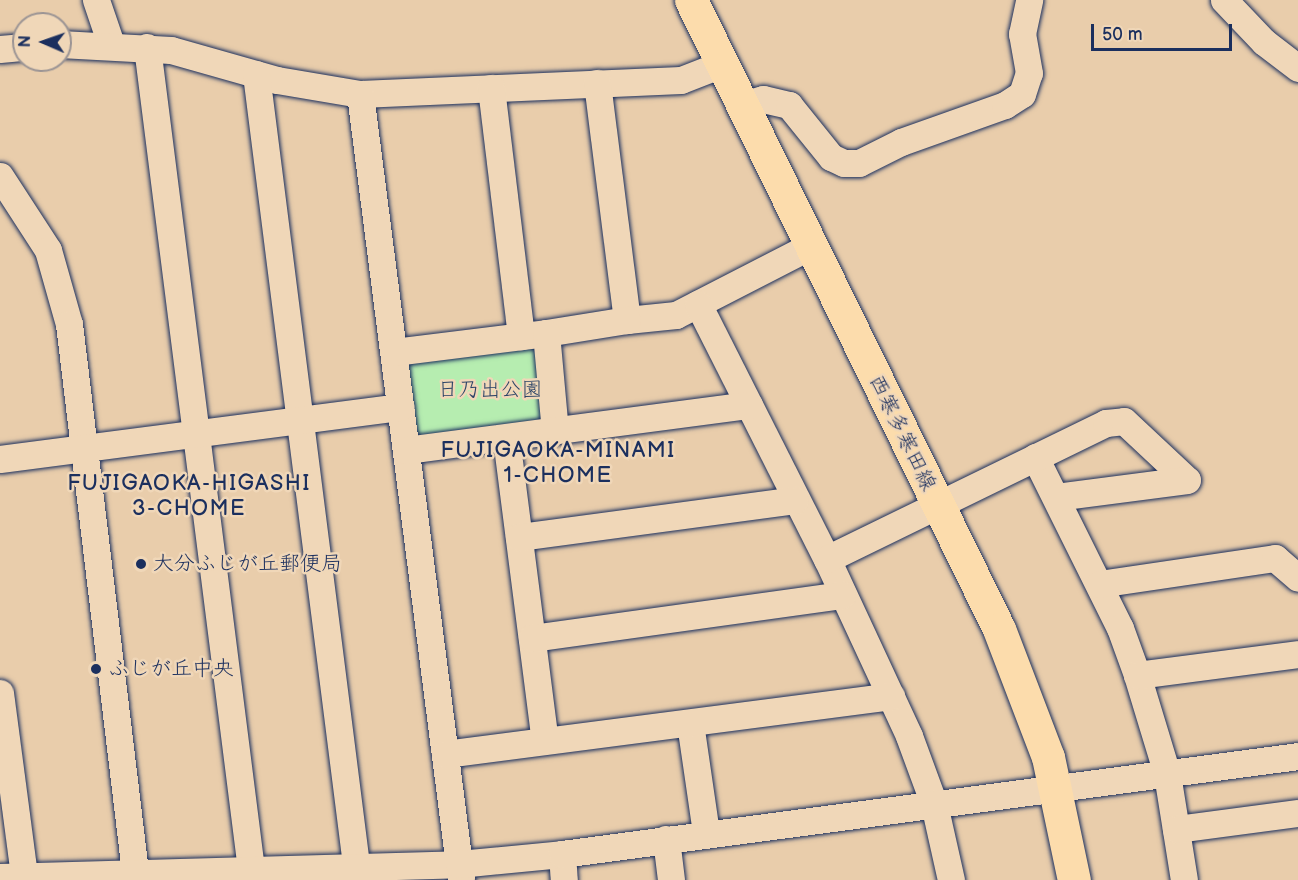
<!DOCTYPE html>
<meta charset="utf-8">
<style>
body{margin:0}
#map{position:relative;width:1298px;height:880px;overflow:hidden;background:#e9cdab;font-family:"Balsamiq Sans","Klee One",sans-serif}
div>[style]{position:absolute}
.green>*{inset:0;background:#b6edb0}
.roads{filter:drop-shadow(0 0 2px #1b2f5e) drop-shadow(0 0 2px #1b2f5e)}
.minor>*{height:27px;margin:-13.5px;padding:0 13.5px;transform-origin:13.5px;border-radius:13.5px;background:#f0d7b8}
.major>*{height:33px;margin:-16.5px;padding:0 16.5px;transform-origin:16.5px;border-radius:16.5px;background:#fcdcac}
.dots>*{width:16px;height:16px;translate:-50% -50%;box-sizing:border-box;border:3px solid #f0d7b8;border-radius:50%}
span{translate:-50% -50%;white-space:nowrap;text-align:center;line-height:1.15;-webkit-text-stroke:5px #f0d7b8;paint-order:stroke}
.park-label{font-size:21px;color:#2a4266}
.street-label{font-size:21px;color:#1b2f5e}
.poi-label{font-size:21px;color:#1b2f5e}
.left{translate:0 -50%;text-align:left}
.neighbourhood-label{font-size:22px;color:#1b2f5e;letter-spacing:1.5px}
.north{position:absolute;left:12px;top:12px;width:60px;height:60px;box-sizing:border-box;background:#f0d7b8;border:2px solid #9b9494;border-radius:50%;rotate:272deg;font-size:16px;font-weight:700;line-height:24px;text-align:center;color:#1b2f5e}
.north::after{content:'';display:block;margin:auto;width:21px;height:27px;background:#1b2f5e;clip-path:polygon(50% 0,100% 100%,50% 72%,0 100%)}
.scale{position:absolute;left:1091px;top:24px;width:141px;height:27px;box-sizing:border-box;border:3px solid #1b2f5e;border-top:0;padding-left:8px;font-size:18px;line-height:21px;white-space:nowrap;color:#1b2f5e;-webkit-text-stroke:4px #f0d7b8;paint-order:stroke}
</style>
<div id="map">
<div class="green">
<i style="clip-path:polygon(536px 342px,551px 419px,415px 436px,405px 368px,411px 358px)"></i>
</div>
<div class="roads">
<div class="minor">
<i style="left:96px;top:0;width:46px;rotate:71.2deg"></i>
<i style="left:1224px;top:0;width:58px;rotate:46.4deg"></i>
<i style="left:1264px;top:42px;width:43px;rotate:37.4deg"></i>
<i style="left:60px;top:44px;width:111px;rotate:3.1deg"></i>
<i style="left:171px;top:50px;width:110px;rotate:15.8deg"></i>
<i style="left:277px;top:80px;width:84px;rotate:9.6deg"></i>
<i style="left:360px;top:94px;width:321px;rotate:-2.5deg"></i>
<i style="left:681px;top:80px;width:44px;rotate:-21.3deg"></i>
<i style="left:147px;top:47px;width:829px;rotate:82.79deg"></i>
<i style="left:0;top:49px;width:24px;rotate:-5deg"></i>
<i style="left:256px;top:74px;width:812px;rotate:82.79deg"></i>
<i style="left:597px;top:83px;width:239px;rotate:82.8deg"></i>
<i style="left:627px;top:320px;width:49px;rotate:-5.8deg"></i>
<i style="left:676px;top:315px;width:151px;rotate:-27.2deg"></i>
<i style="left:491px;top:88px;width:250px;rotate:83.1deg"></i>
<i style="left:360px;top:94px;width:792px;rotate:82.68deg"></i>
<i style="left:742px;top:105px;width:22px;rotate:-16deg"></i>
<i style="left:763px;top:99px;width:27px;rotate:13deg"></i>
<i style="left:789px;top:105px;width:67px;rotate:51.1deg"></i>
<i style="left:831px;top:157px;width:14px;rotate:25deg"></i>
<i style="left:844px;top:163px;width:15px"></i>
<i style="left:859px;top:163px;width:47px;rotate:-26.6deg"></i>
<i style="left:901px;top:142px;width:110px;rotate:-19.6deg"></i>
<i style="left:1005px;top:105px;width:20px;rotate:-33deg"></i>
<i style="left:1022px;top:94px;width:22px;rotate:-72deg"></i>
<i style="left:1029px;top:73px;width:40px;rotate:-100deg"></i>
<i style="left:1022px;top:34px;width:35px;rotate:-78deg"></i>
<i style="left:0;top:176px;width:88px;rotate:57deg"></i>
<i style="left:48px;top:250px;width:77px;rotate:74.2deg"></i>
<i style="left:69px;top:324px;width:560px;rotate:83.13deg"></i>
<i style="left:698px;top:304px;width:286px;rotate:63.2deg"></i>
<i style="left:827px;top:559px;width:195px;rotate:65.1deg"></i>
<i style="left:909px;top:736px;width:72px;rotate:69.8deg"></i>
<i style="left:934px;top:804px;width:78px;rotate:77.4deg"></i>
<i style="left:546px;top:333px;width:82px;rotate:-9.1deg"></i>
<i style="left:394px;top:352px;width:153px;rotate:-7.1deg"></i>
<i style="left:546px;top:333px;width:98px;rotate:84.8deg"></i>
<i style="left:506px;top:438px;width:305px;rotate:82.7deg"></i>
<i style="left:406px;top:450px;width:346px;rotate:-7.5deg"></i>
<i style="left:1035px;top:457px;width:191px;rotate:63.6deg"></i>
<i style="left:1120px;top:628px;width:50px;rotate:70.1deg"></i>
<i style="left:1137px;top:675px;width:103px;rotate:73.1deg"></i>
<i style="left:1167px;top:774px;width:107px;rotate:80.9deg"></i>
<i style="left:0;top:459px;width:404px;rotate:-7.4deg"></i>
<i style="left:519px;top:537px;width:278px;rotate:-7.6deg"></i>
<i style="left:827px;top:559px;width:310px;rotate:-26deg"></i>
<i style="left:1106px;top:423px;width:18px;rotate:-6deg"></i>
<i style="left:1124px;top:421px;width:86px;rotate:43.1deg"></i>
<i style="left:1187px;top:480px;width:132px;rotate:172.6deg"></i>
<i style="left:1099px;top:584px;width:178px;rotate:-8.4deg"></i>
<i style="left:1275px;top:558px;width:30px;rotate:41deg"></i>
<i style="left:532px;top:638px;width:313px;rotate:-7.9deg"></i>
<i style="left:1137px;top:675px;width:162px;rotate:-7.4deg"></i>
<i style="left:0;top:693px;width:185px;rotate:82.5deg"></i>
<i style="left:690px;top:723px;width:111px;rotate:81.7deg"></i>
<i style="left:445px;top:754px;width:450px;rotate:-7.4deg"></i>
<i style="left:1176px;top:829px;width:123px;rotate:-7.5deg"></i>
<i style="left:666px;top:839px;width:41px;rotate:83deg"></i>
<i style="left:562px;top:854px;width:26px;rotate:86deg"></i>
<i style="left:0;top:877px;width:459px;rotate:-1.6deg"></i>
<i style="left:459px;top:864px;width:103px;rotate:-5.5deg"></i>
<i style="left:562px;top:854px;width:742px;rotate:-7.58deg"></i>
</div>
<div class="major">
<i style="left:691px;top:0;width:700px;rotate:63.91deg"></i>
<i style="left:999px;top:629px;width:137px;rotate:69.1deg"></i>
<i style="left:1048px;top:757px;width:126px;rotate:78.1deg"></i>
</div>
</div>
<div class="dots">
<i style="left:141px;top:564px;background:#1b2f5e"></i>
<i style="left:96px;top:669px;background:#1b2f5e"></i>
</div>
<div class="park-label">
<span style="left:490px;top:390px">日乃出公園</span>
</div>
<div class="street-label">
<span style="left:902px;top:433px;rotate:64deg">西寒多寒田線</span>
</div>
<div class="poi-label">
<span class="left" style="left:153px;top:564px">大分ふじが丘郵便局</span>
<span class="left" style="left:108px;top:669px">ふじが丘中央</span>
</div>
<div class="neighbourhood-label">
<span style="left:558px;top:463px">FUJIGAOKA-MINAMI<br>1-CHOME</span>
<span style="left:189px;top:496px">FUJIGAOKA-HIGASHI<br>3-CHOME</span>
</div>
<div class="north">N</div>
<div class="scale">50 m</div>
</div>
